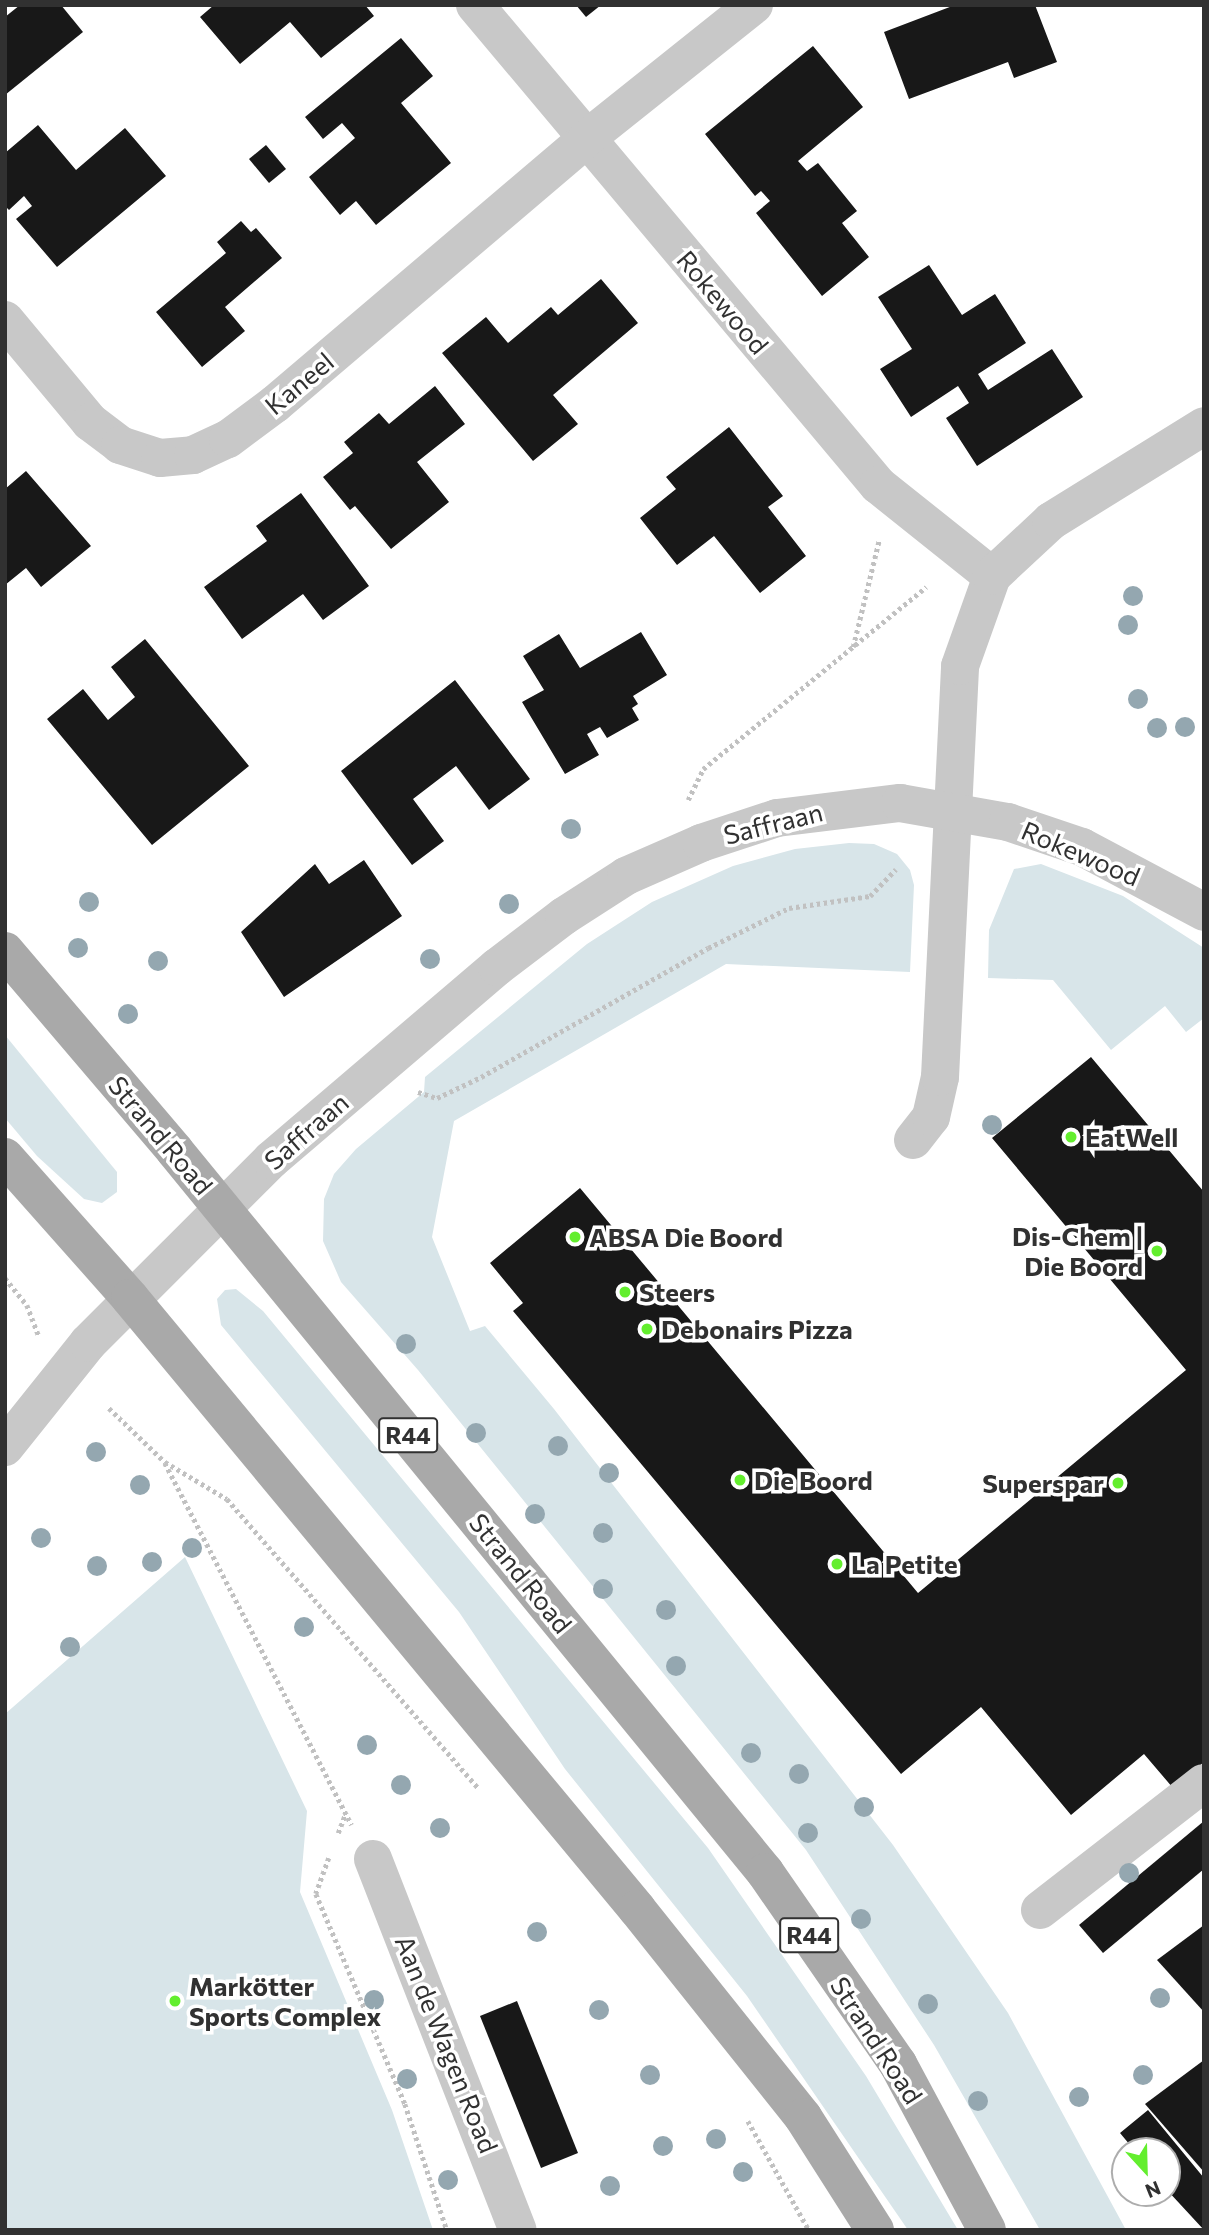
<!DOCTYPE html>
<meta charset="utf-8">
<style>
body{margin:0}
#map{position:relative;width:1209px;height:2235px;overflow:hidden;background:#fff;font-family:Commissioner,sans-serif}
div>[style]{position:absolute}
.green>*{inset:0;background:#d8e5e9}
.building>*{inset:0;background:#181818}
.path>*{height:4.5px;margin-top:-2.25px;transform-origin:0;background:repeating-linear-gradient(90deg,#c1c1c1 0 3.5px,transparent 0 7px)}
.minor>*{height:38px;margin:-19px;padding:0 19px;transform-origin:19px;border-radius:19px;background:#c8c8c8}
.major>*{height:38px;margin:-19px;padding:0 19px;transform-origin:19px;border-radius:19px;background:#a9a9a9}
.trees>*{width:20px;height:20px;margin:-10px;border-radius:50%;background:#94a7b0}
.dots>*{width:19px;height:19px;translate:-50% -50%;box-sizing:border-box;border:4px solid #fff;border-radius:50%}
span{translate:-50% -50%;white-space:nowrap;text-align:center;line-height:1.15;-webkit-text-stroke:7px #fff;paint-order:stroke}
.shield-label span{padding:2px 5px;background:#fff;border:2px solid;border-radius:5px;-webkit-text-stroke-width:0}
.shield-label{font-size:24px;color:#313131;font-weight:700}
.street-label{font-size:26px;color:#313131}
.poi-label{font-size:26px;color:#313131;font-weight:700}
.left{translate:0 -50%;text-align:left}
.right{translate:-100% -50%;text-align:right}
.frame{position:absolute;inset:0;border:7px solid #313131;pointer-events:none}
.north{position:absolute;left:1111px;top:2137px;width:70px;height:70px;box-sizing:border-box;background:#fff;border:2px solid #adadad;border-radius:50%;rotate:158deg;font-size:19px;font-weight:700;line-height:28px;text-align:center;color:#313131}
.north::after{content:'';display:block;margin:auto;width:24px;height:32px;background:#63ee2e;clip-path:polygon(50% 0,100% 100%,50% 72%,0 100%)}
</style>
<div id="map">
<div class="green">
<i style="clip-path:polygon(849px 843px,874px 844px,897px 854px,910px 870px,914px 885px,910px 972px,726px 964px,454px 1121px,432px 1237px,470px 1331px,485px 1326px,554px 1409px,893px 1845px,1008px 2013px,1126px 2230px,1040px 2230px,934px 2045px,806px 1850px,418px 1370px,341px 1282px,323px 1241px,324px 1199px,334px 1174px,356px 1149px,424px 1092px,425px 1077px,587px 944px,652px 902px,733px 866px,795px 849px)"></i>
<i style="clip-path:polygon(1041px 864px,1123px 896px,1204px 948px,1204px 1018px,1186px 1032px,1165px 1006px,1111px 1050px,1053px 980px,988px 978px,989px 930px,1014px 869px)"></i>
<i style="clip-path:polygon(5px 1035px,117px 1172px,117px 1192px,102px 1203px,84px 1199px,37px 1156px,5px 1118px)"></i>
<i style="clip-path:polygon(236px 1289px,263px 1311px,708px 1848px,866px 2076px,958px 2230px,908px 2230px,747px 1996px,565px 1769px,459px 1612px,221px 1325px,217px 1299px,225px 1290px)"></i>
<i style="clip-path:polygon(185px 1557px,307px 1811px,300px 1892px,392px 2110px,433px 2230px,5px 2230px,5px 1714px)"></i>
</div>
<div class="building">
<i style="clip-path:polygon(20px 5px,61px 5px,83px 32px,5px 95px,5px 17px)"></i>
<i style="clip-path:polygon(214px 5px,365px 5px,374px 16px,321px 58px,290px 22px,240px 64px,200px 17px)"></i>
<i style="clip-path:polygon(576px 5px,601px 5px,586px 17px)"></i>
<i style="clip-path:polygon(955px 5px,1035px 5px,1057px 62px,1014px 78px,1008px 62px,909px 99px,884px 32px)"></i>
<i style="clip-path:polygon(401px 38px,433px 76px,401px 103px,451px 163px,376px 225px,356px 201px,340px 215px,309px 177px,355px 138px,342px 123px,323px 139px,305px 117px)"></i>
<i style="clip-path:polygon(813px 46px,863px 107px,798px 161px,807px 171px,818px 163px,857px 211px,842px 223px,869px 257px,822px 296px,756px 213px,770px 201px,761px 191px,755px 196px,705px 134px)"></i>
<i style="clip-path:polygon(38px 125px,76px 170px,125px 128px,166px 176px,57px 267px,16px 219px,32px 206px,24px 196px,9px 210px,5px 206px,5px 153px)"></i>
<i style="clip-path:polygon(266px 145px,286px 169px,269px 183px,249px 159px)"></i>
<i style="clip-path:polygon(241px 221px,251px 232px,256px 228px,282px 258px,225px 307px,245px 331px,202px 367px,156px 312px,226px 253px,217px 242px)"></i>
<i style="clip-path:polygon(929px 265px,962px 315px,995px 294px,1026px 343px,978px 374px,988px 390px,1052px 349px,1083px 397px,977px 466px,946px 418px,969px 403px,958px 386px,911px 417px,880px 369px,912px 349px,878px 297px)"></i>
<i style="clip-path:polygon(601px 279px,638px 323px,553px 395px,578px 424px,533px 461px,442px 353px,486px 317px,508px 343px,551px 307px,558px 315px)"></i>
<i style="clip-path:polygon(435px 386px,465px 424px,417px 462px,449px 502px,391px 549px,355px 506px,350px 510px,323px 477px,353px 453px,344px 442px,379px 413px,389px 424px)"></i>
<i style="clip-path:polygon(729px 427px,783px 496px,768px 507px,806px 556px,760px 593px,714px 536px,677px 565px,640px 518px,676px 489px,666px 477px)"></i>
<i style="clip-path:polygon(26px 471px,91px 546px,41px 587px,26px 568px,5px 585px,5px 489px)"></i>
<i style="clip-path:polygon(301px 493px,369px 586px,323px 620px,303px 594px,242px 639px,204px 587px,267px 541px,256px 526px)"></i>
<i style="clip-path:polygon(641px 632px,667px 675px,633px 696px,638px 704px,632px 708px,639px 720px,607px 738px,600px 727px,587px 734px,599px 755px,565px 774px,522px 702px,544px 690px,523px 656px,559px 634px,580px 668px)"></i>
<i style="clip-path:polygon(145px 639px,249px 766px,152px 845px,47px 719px,83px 689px,108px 720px,135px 697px,111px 667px)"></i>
<i style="clip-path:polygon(455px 680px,530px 779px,489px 810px,456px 766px,413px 799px,444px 841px,412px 865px,341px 771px)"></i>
<i style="clip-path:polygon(364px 860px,402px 916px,284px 997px,241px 932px,315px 864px,329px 884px)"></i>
<i style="clip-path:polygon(1091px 1057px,1204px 1192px,1204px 1762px,1173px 1788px,1144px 1754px,1071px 1815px,981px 1707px,901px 1774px,513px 1311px,523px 1303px,490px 1263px,580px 1188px,918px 1593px,1186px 1370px,992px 1138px)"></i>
<i style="clip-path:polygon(1204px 1821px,1204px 1869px,1103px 1953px,1079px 1925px)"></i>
<i style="clip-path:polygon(1204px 1925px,1204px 2012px,1157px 1960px)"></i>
<i style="clip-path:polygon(517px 2001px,578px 2153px,541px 2168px,480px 2016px)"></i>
<i style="clip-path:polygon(1204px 2060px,1204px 2172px,1145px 2104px)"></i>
<i style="clip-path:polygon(1148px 2110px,1204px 2178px,1204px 2230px,1167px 2190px,1167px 2151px,1135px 2151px,1120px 2133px)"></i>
</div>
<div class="path">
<i style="left:853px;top:647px;width:110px;rotate:-76.3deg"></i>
<i style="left:688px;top:800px;width:34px;rotate:-64deg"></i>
<i style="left:703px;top:769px;width:288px;rotate:-39.2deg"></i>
<i style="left:418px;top:1092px;width:20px;rotate:18deg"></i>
<i style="left:437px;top:1098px;width:49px;rotate:-25.5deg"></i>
<i style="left:481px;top:1077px;width:261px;rotate:-29.6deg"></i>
<i style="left:708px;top:948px;width:90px;rotate:-26.3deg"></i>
<i style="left:789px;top:908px;width:82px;rotate:-8.4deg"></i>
<i style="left:870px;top:896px;width:37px;rotate:-46deg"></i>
<i style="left:5px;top:1278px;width:35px;rotate:51deg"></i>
<i style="left:27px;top:1305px;width:34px;rotate:69deg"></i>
<i style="left:109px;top:1408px;width:78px;rotate:44deg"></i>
<i style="left:165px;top:1462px;width:72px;rotate:30.8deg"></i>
<i style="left:227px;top:1499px;width:383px;rotate:49deg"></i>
<i style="left:165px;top:1463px;width:407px;rotate:62.7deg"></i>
<i style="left:338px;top:1833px;width:19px;rotate:-69deg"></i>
<i style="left:329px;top:1858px;width:38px;rotate:110deg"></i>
<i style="left:316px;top:1894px;width:228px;rotate:67deg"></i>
<i style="left:405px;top:2104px;width:133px;rotate:71.6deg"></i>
<i style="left:748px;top:2121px;width:125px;rotate:60.8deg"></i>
</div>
<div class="minor">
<i style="left:475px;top:5px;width:627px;rotate:49.98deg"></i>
<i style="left:878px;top:485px;width:146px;rotate:38.6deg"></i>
<i style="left:5px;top:320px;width:133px;rotate:50.2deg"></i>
<i style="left:90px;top:422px;width:38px;rotate:37deg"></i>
<i style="left:120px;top:445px;width:42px;rotate:18deg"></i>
<i style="left:160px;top:458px;width:33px;rotate:-5deg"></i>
<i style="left:193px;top:455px;width:38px;rotate:-25deg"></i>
<i style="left:228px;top:439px;width:59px;rotate:-36.7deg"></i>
<i style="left:275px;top:404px;width:409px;rotate:-40.4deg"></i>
<i style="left:586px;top:139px;width:215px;rotate:-38.6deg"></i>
<i style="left:913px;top:1140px;width:29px;rotate:-52deg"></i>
<i style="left:931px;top:1117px;width:41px;rotate:-77.3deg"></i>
<i style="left:940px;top:1077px;width:411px;rotate:-87.2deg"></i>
<i style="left:960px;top:666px;width:96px;rotate:-70.4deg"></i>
<i style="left:992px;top:576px;width:81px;rotate:-43deg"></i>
<i style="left:1051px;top:521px;width:180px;rotate:-31.8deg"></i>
<i style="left:5px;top:1447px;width:133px;rotate:-51.4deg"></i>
<i style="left:88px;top:1343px;width:259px;rotate:-45deg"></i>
<i style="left:271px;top:1160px;width:297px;rotate:-40.5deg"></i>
<i style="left:497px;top:967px;width:84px;rotate:-37.3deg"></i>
<i style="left:564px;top:916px;width:74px;rotate:-32.8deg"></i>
<i style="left:626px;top:876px;width:82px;rotate:-23.7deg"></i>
<i style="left:701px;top:843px;width:80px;rotate:-18.2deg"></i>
<i style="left:777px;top:818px;width:124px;rotate:-7deg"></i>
<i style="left:900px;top:803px;width:110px;rotate:10deg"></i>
<i style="left:1008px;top:822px;width:78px;rotate:18.7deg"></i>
<i style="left:1082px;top:847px;width:138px;rotate:28deg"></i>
<i style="left:373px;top:1859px;width:398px;rotate:68.7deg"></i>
<i style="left:1040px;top:1910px;width:207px;rotate:-37.8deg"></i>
</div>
<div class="major">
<i style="left:5px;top:951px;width:262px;rotate:49.6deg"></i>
<i style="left:175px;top:1151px;width:932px;rotate:50.71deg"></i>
<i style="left:765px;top:1872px;width:234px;rotate:55.3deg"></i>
<i style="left:898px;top:2064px;width:188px;rotate:61.8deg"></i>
<i style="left:5px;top:1157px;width:188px;rotate:48.4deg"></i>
<i style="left:130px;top:1298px;width:794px;rotate:50.31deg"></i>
<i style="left:637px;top:1909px;width:266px;rotate:51.4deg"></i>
<i style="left:803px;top:2117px;width:134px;rotate:57.5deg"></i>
</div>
<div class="trees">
<i style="left:1133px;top:596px"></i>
<i style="left:1128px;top:625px"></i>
<i style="left:1138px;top:699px"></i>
<i style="left:1185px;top:727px"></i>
<i style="left:1157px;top:728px"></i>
<i style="left:571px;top:829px"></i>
<i style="left:89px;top:902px"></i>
<i style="left:509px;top:904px"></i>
<i style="left:78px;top:948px"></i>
<i style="left:430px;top:959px"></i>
<i style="left:158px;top:961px"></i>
<i style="left:128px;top:1014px"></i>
<i style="left:992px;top:1125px"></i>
<i style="left:406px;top:1344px"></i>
<i style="left:476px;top:1433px"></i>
<i style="left:558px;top:1446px"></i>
<i style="left:96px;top:1452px"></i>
<i style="left:609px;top:1473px"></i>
<i style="left:140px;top:1485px"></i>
<i style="left:535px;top:1514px"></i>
<i style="left:603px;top:1533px"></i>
<i style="left:41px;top:1538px"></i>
<i style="left:192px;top:1548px"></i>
<i style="left:152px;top:1562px"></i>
<i style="left:97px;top:1566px"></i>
<i style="left:603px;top:1589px"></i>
<i style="left:666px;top:1610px"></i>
<i style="left:304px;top:1627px"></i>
<i style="left:70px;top:1647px"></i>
<i style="left:676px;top:1666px"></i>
<i style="left:367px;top:1745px"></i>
<i style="left:751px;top:1753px"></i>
<i style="left:799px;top:1774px"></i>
<i style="left:401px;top:1785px"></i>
<i style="left:864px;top:1807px"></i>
<i style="left:440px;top:1828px"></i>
<i style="left:808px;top:1833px"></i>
<i style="left:1129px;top:1873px"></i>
<i style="left:861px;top:1919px"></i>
<i style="left:537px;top:1932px"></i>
<i style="left:1160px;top:1998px"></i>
<i style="left:374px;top:2000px"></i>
<i style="left:928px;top:2004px"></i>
<i style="left:599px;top:2010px"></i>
<i style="left:650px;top:2075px"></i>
<i style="left:1143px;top:2075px"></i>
<i style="left:407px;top:2079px"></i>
<i style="left:1079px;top:2097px"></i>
<i style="left:978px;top:2101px"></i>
<i style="left:716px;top:2139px"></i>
<i style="left:663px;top:2146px"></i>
<i style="left:743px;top:2172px"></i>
<i style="left:448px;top:2180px"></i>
<i style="left:610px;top:2186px"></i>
</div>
<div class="dots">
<i style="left:1071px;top:1137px;background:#63ee2e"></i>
<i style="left:575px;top:1237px;background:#63ee2e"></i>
<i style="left:1157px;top:1251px;background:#63ee2e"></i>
<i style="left:625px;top:1292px;background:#63ee2e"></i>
<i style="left:647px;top:1329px;background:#63ee2e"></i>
<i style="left:740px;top:1480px;background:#63ee2e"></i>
<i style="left:1118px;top:1483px;background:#63ee2e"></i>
<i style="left:837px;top:1564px;background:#63ee2e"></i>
<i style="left:175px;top:2001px;background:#63ee2e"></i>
</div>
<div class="shield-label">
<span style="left:408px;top:1435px">R44</span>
<span style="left:809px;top:1935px">R44</span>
</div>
<div class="street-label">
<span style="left:723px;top:302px;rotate:50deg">Rokewood</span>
<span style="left:299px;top:383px;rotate:-40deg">Kaneel</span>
<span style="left:773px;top:823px;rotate:-14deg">Saffraan</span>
<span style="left:1081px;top:853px;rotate:23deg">Rokewood</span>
<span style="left:306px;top:1131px;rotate:-41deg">Saffraan</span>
<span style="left:161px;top:1135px;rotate:50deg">Strand Road</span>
<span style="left:521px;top:1573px;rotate:51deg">Strand Road</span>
<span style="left:877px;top:2040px;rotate:57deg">Strand Road</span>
<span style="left:447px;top:2044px;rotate:68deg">Aan de Wagen Road</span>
</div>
<div class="poi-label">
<span class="left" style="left:1085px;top:1137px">EatWell</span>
<span class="right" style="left:1143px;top:1251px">Dis-Chem |<br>Die Boord</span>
<span class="left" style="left:589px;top:1237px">ABSA Die Boord</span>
<span class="left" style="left:639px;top:1292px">Steers</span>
<span class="left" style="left:661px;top:1329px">Debonairs Pizza</span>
<span class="left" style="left:754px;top:1480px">Die Boord</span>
<span class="right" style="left:1104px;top:1483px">Superspar</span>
<span class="left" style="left:851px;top:1564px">La Petite</span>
<span class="left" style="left:189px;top:2001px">Markötter<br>Sports Complex</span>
</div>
<div class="frame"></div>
<div class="north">N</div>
</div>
